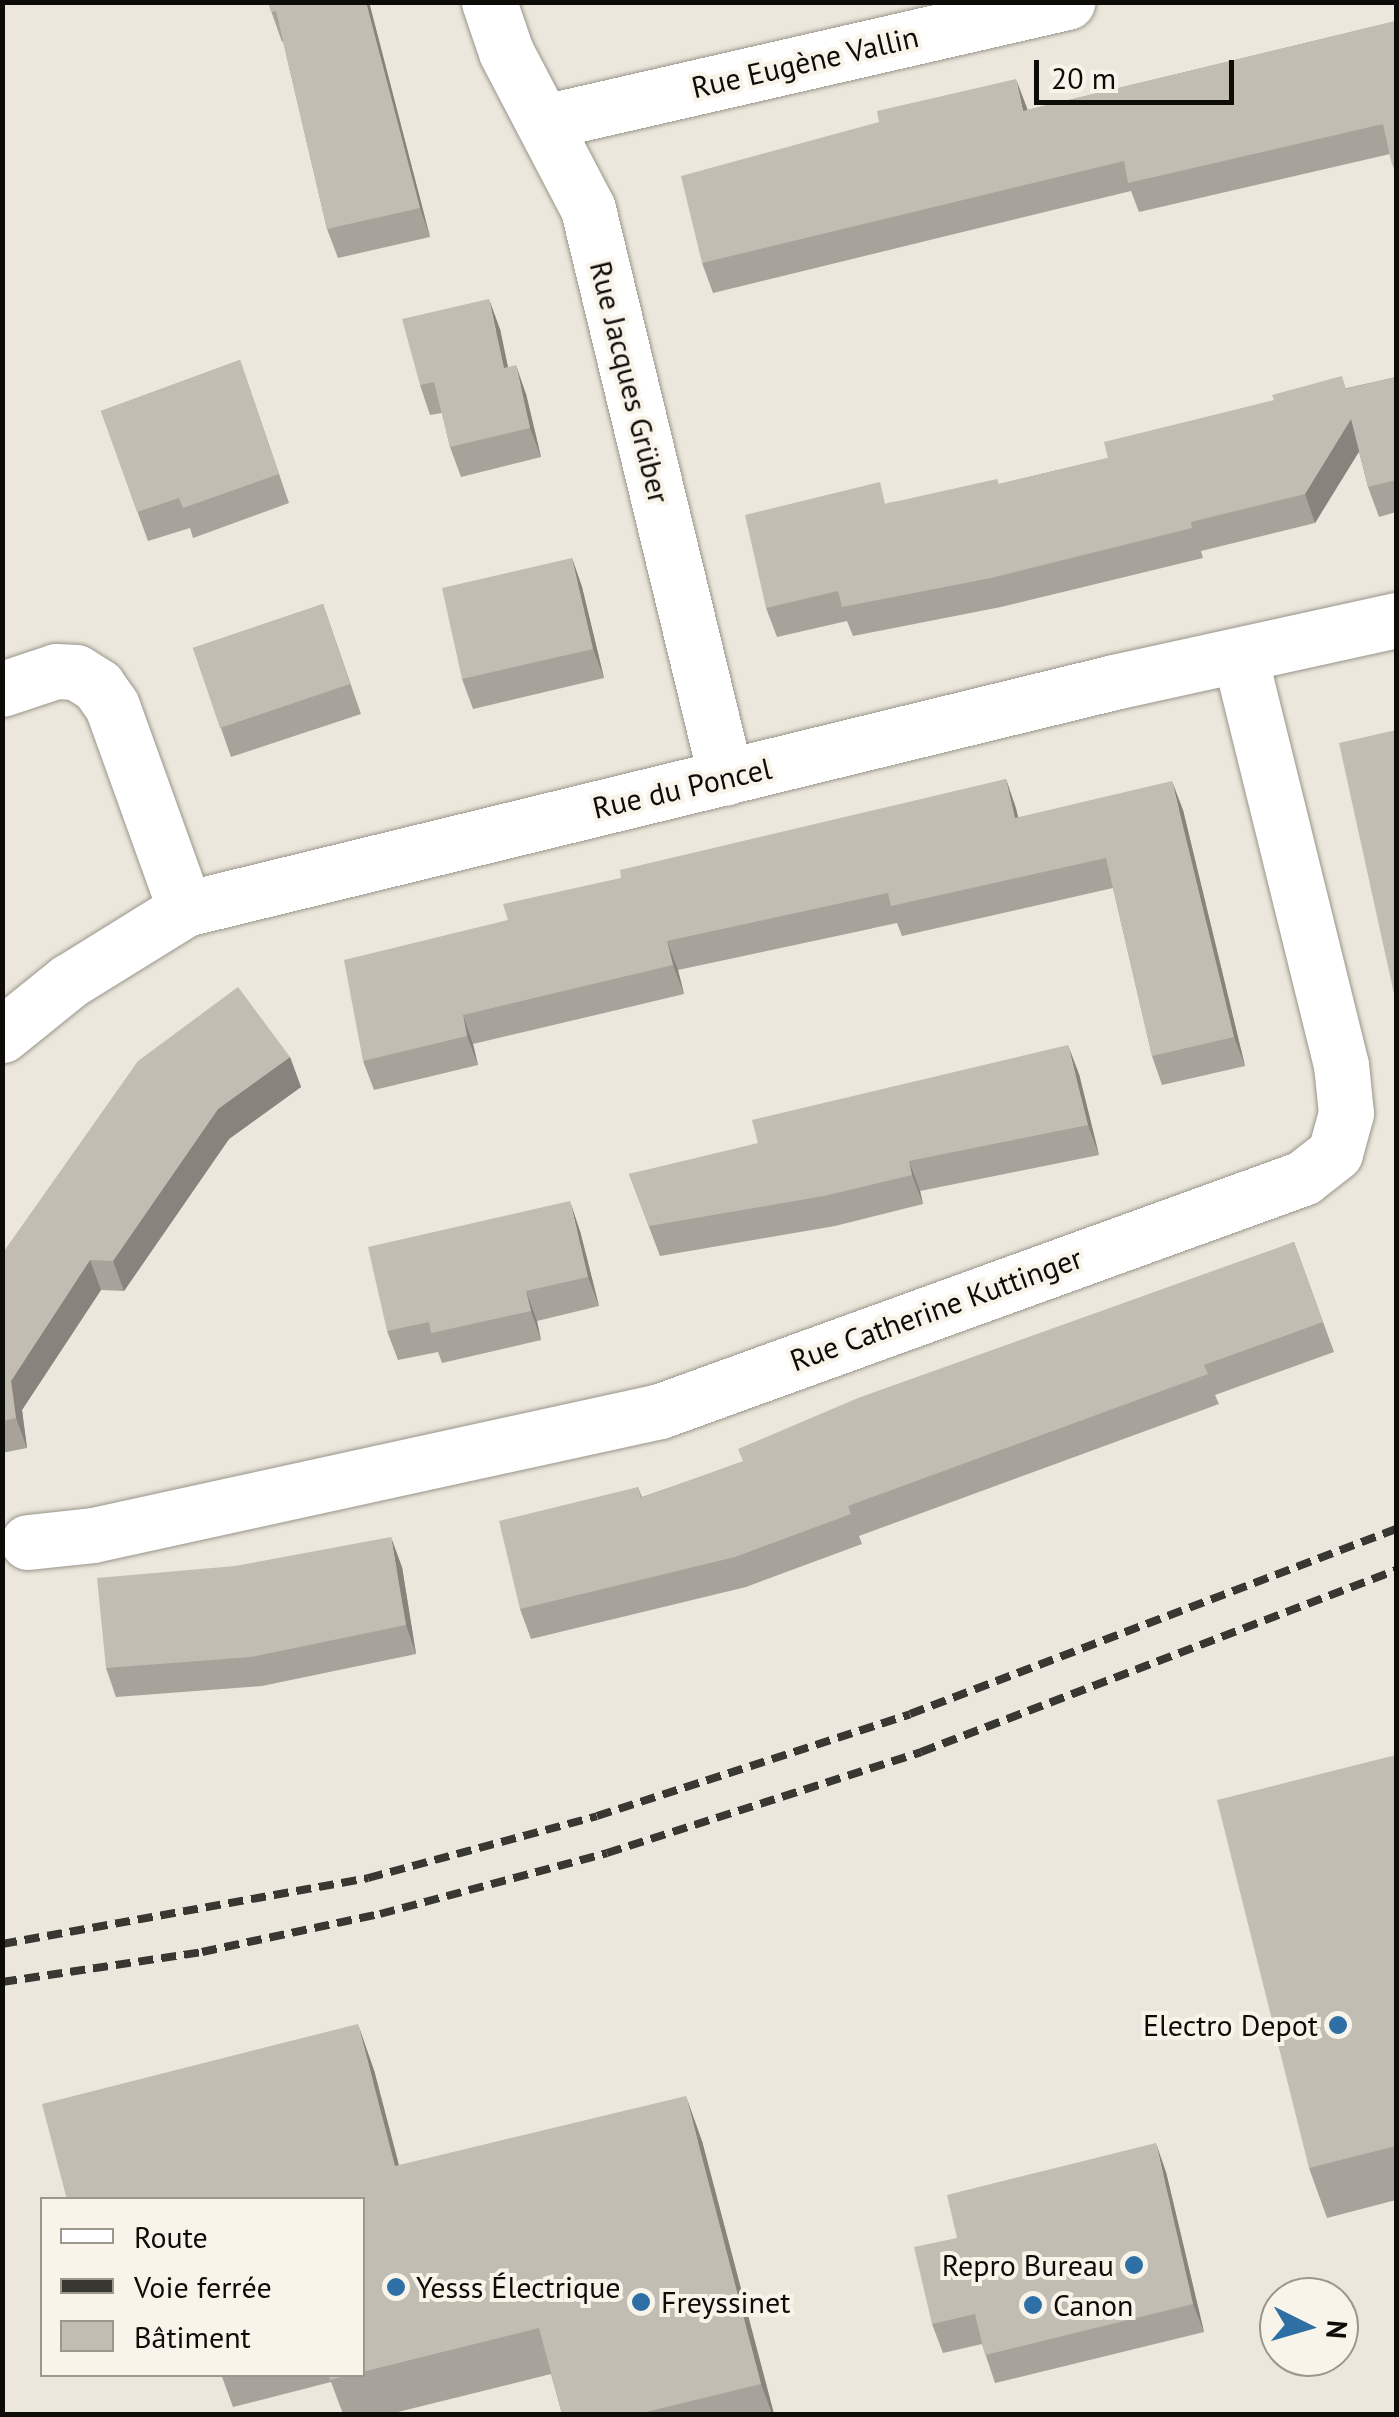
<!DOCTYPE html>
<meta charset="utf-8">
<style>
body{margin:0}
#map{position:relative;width:1399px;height:2417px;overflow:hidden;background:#ece7dc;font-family:"PT Sans",sans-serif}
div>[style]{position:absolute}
.roads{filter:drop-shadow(0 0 2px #99958b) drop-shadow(0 0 2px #99958b)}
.minor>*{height:55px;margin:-27.5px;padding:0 27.5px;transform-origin:27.5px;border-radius:27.5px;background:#fff}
.tertiary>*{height:55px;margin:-27.5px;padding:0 27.5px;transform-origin:27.5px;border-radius:27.5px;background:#fff}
.rail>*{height:8px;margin-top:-4px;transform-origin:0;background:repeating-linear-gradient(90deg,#393732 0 15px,transparent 0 23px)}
.wall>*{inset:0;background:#a7a39a}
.shaded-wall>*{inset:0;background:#88847d}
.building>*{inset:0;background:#c2bdb3}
.dots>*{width:28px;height:28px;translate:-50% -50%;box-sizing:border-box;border:5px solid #f9f4e9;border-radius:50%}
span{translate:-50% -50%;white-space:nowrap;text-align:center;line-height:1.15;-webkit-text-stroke:8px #f9f4e9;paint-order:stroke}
.street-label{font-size:30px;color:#0d0c08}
.poi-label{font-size:30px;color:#0d0c08}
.right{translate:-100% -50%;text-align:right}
.left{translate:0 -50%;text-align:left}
.frame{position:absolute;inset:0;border:5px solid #0d0c08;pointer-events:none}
.legend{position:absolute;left:40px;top:2197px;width:325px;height:180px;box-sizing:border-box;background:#f9f4e9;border:2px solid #9b978f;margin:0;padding:12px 18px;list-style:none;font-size:30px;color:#0d0c08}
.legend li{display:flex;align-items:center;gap:20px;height:50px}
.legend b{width:50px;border:2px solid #9b978f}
.north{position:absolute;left:1259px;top:2277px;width:100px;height:100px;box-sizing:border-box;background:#f9f4e9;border:2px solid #9b978f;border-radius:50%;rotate:95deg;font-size:28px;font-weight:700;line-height:40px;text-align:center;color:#0d0c08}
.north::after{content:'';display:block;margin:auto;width:35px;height:45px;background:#2e70a5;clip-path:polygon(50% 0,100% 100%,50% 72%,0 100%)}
.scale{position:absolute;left:1034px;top:60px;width:200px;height:45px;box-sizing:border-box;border:5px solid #0d0c08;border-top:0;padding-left:12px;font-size:30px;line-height:35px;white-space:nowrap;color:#0d0c08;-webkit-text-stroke:8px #f9f4e9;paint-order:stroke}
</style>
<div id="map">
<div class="roads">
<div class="minor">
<i style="left:489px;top:2px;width:53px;rotate:71.2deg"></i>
<i style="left:506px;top:52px;width:177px;rotate:62.4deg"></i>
<i style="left:588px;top:209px;width:585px;rotate:76.37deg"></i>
<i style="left:544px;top:122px;width:537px;rotate:-12.92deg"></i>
<i style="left:2px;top:689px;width:57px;rotate:-18.4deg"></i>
<i style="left:56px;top:671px;width:20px;rotate:3deg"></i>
<i style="left:76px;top:672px;width:26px;rotate:32deg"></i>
<i style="left:98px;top:686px;width:24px;rotate:55deg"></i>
<i style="left:112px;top:706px;width:216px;rotate:70.2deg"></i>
<i style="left:28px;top:1542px;width:65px;rotate:-6.1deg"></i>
<i style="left:93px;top:1535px;width:580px;rotate:-12.34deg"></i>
<i style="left:660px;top:1411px;width:684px;rotate:-19.92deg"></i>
<i style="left:1303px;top:1178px;width:41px;rotate:-38deg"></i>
<i style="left:1335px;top:1153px;width:41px;rotate:-74.6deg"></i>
<i style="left:1346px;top:1113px;width:48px;rotate:-95.9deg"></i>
<i style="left:1341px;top:1065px;width:420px;rotate:-103.9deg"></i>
</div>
<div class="tertiary">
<i style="left:2px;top:1035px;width:86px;rotate:-38.9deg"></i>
<i style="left:69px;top:981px;width:137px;rotate:-31.8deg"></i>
<i style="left:185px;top:909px;width:956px;rotate:-13.73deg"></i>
<i style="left:1114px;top:682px;width:289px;rotate:-12.4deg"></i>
</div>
</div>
<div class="rail">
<i style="left:2px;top:1944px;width:372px;rotate:-10.2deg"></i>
<i style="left:368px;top:1878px;width:237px;rotate:-15.1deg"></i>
<i style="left:597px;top:1816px;width:329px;rotate:-18deg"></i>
<i style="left:910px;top:1714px;width:520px;rotate:-20.84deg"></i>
<i style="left:2px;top:1982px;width:202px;rotate:-8.5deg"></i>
<i style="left:202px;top:1952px;width:182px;rotate:-12.1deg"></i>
<i style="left:380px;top:1914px;width:235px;rotate:-15deg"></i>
<i style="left:607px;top:1853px;width:330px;rotate:-17.8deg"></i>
<i style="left:921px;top:1752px;width:509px;rotate:-20.96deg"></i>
</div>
<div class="wall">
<i style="clip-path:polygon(268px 2px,369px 2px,430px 237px,338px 258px,327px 229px,283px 41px,282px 42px)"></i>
<i style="clip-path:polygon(1396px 21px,1396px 176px,1390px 154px,1139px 212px,1131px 191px,713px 293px,702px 263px,1027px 110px)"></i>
<i style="clip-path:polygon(500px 329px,508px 367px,526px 394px,541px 457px,461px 477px,450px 447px,442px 413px,430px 415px,420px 385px)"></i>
<i style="clip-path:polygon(240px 360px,289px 503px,193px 538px,190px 528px,148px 541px,101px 411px)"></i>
<i style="clip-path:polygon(1396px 377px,1396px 512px,1379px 517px,1368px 487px,1359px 452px,1315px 523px,1201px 551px,1203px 558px,1001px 607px,853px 636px,847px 621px,777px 637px,766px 608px,888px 503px,999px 484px,1108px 458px,1347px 388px)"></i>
<i style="clip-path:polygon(572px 558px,582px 587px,604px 678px,473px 709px,462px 679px)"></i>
<i style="clip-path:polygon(323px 604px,361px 714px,231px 757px,193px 648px)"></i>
<i style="clip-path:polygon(1006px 779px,1018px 817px,1183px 810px,1245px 1066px,1162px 1085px,1152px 1056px,1113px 888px,902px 936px,897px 923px,678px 970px,684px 994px,473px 1044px,478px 1065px,374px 1090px,363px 1061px,508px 920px,621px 878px)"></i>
<i style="clip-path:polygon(290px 1057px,301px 1087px,229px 1139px,124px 1291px,101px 1290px,22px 1410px,27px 1448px,2px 1453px,2px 1254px)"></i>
<i style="clip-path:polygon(1079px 1074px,1099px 1155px,920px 1191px,923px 1204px,835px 1226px,660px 1256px,629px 1174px)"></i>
<i style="clip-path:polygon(580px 1231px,599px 1306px,537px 1321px,541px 1340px,442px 1363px,438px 1352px,398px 1360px,387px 1331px)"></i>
<i style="clip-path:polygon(1294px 1242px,1334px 1352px,1215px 1395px,1219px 1404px,859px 1536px,862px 1544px,746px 1587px,531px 1639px,520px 1609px,638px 1487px,642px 1497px,743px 1462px)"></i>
<i style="clip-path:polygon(402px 1567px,416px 1654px,262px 1686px,116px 1697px,106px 1668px)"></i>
<i style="clip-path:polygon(1396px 1755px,1396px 2200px,1327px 2218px,1309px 2168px)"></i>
<i style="clip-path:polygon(374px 2070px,399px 2165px,702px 2141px,774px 2414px,562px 2414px,551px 2374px,390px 2414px,343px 2414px,331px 2382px,233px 2407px,221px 2374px,362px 2374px,362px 2200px)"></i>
<i style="clip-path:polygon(1166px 2172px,1204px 2332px,995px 2383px,982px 2344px,943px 2353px,932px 2324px,957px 2238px)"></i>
</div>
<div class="shaded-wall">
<i style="clip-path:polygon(366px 2px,369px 2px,430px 237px,420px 208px)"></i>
<i style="clip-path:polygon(1016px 79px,1027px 108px,1034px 140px,1023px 111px)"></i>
<i style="clip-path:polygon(489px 299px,500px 329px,514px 397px,504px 368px)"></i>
<i style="clip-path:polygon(516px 365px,526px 394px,541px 457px,530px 428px)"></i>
<i style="clip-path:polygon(1351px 419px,1361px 448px,1315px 523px,1305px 494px)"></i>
<i style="clip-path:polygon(572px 558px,582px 587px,604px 678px,593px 649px)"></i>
<i style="clip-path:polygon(1006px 779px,1016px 808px,1025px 847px,1015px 818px)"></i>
<i style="clip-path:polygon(1172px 781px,1183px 810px,1245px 1066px,1234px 1037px)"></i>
<i style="clip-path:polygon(667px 941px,678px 970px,684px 994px,673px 965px)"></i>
<i style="clip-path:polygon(463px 1015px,473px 1044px,478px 1065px,467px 1036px)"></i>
<i style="clip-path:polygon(1068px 1045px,1079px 1074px,1099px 1155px,1088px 1125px)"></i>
<i style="clip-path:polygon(290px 1057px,301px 1087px,229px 1139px,124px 1291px,113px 1261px,218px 1109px)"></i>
<i style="clip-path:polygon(909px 1161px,920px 1191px,923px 1204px,912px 1175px)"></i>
<i style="clip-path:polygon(570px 1201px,580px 1231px,599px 1306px,588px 1277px)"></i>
<i style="clip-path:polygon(90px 1260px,101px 1290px,22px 1410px,27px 1448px,16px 1418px,11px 1381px)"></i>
<i style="clip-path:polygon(526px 1291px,537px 1321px,541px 1340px,531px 1311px)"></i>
<i style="clip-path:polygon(391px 1537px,402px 1567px,416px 1654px,406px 1625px)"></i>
<i style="clip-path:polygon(358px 2024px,374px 2070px,411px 2212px,395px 2166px)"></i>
<i style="clip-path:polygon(686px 2096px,702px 2141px,774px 2414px,772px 2414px,761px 2384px)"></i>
<i style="clip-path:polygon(1156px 2143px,1166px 2172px,1204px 2332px,1193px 2304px)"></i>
</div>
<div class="building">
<i style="clip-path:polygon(268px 2px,366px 2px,420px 208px,327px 229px,276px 11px,271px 12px)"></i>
<i style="clip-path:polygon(1396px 21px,1396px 164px,1392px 165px,1383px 124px,1128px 183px,1124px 161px,702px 263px,681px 176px,879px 122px,877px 111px,1016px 79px,1023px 111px)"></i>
<i style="clip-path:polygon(489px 299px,504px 368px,516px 365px,530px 428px,450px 447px,434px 382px,420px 385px,402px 319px)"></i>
<i style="clip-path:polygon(240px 360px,279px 474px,183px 508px,179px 498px,137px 512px,101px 411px)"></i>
<i style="clip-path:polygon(1342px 376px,1346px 389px,1396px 377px,1396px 480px,1368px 487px,1351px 419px,1305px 494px,1191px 522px,1192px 528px,991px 578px,842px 607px,838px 591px,766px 608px,745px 515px,880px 482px,885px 504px,997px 479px,999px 484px,1108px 458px,1104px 442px,1274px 400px,1272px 395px)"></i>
<i style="clip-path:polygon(572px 558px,593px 649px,462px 679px,442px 588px)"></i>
<i style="clip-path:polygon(323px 604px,350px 684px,220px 728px,193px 648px)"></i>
<i style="clip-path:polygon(1396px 730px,1396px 1003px,1339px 743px)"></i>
<i style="clip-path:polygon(1006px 779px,1015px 818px,1172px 781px,1234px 1037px,1152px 1056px,1106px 858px,891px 906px,888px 893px,667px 941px,673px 965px,463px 1015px,467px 1036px,363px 1061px,344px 960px,508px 920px,503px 904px,621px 878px,620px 870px)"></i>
<i style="clip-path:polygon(238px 987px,290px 1057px,218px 1109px,113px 1261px,90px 1260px,11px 1381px,16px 1418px,2px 1421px,2px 1254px,138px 1061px)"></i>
<i style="clip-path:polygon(1068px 1045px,1088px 1125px,909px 1161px,912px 1175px,824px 1196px,649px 1226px,629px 1174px,758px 1143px,752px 1120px)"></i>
<i style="clip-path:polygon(570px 1201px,588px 1277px,526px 1291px,531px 1311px,431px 1333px,429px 1322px,387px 1331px,368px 1247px)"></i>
<i style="clip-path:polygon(1294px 1242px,1323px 1322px,1204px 1365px,1208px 1374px,848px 1506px,851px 1514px,735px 1557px,520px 1609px,499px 1521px,638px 1487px,641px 1498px,743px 1461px,738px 1449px,858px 1398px)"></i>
<i style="clip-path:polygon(391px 1537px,406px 1625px,251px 1657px,106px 1668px,97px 1578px,235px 1566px)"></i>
<i style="clip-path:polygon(1396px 1755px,1396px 2146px,1309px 2168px,1217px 1800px)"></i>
<i style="clip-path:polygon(358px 2024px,395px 2166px,686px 2096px,761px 2384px,638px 2414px,562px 2414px,539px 2328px,362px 2372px,362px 2200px,67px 2200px,42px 2104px)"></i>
<i style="clip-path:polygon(1156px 2143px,1193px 2304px,985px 2355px,975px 2314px,932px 2324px,914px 2247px,957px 2238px,947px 2195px)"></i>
<i style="clip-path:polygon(329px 2374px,352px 2374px,330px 2380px)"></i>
</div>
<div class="dots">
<i style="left:1338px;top:2025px;background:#2e70a5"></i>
<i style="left:1134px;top:2265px;background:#2e70a5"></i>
<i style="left:396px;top:2287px;background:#2e70a5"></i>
<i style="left:641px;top:2302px;background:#2e70a5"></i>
<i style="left:1033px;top:2305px;background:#2e70a5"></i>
</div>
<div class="street-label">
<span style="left:805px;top:62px;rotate:-13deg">Rue Eugène Vallin</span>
<span style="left:630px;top:382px;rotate:76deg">Rue Jacques Grüber</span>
<span style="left:682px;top:788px;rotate:-13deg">Rue du Poncel</span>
<span style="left:936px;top:1309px;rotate:-20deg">Rue Catherine Kuttinger</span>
</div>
<div class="poi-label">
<span class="right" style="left:1318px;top:2025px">Electro Depot</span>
<span class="right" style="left:1114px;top:2265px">Repro Bureau</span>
<span class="left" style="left:416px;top:2287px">Yesss Électrique</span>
<span class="left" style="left:661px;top:2302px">Freyssinet</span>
<span class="left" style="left:1053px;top:2305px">Canon</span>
</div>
<div class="frame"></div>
<ul class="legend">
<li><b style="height:12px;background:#fff"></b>Route</li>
<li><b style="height:12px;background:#393732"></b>Voie ferrée</li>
<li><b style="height:28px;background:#c2bdb3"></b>Bâtiment</li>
</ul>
<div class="north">N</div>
<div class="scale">20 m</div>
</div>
